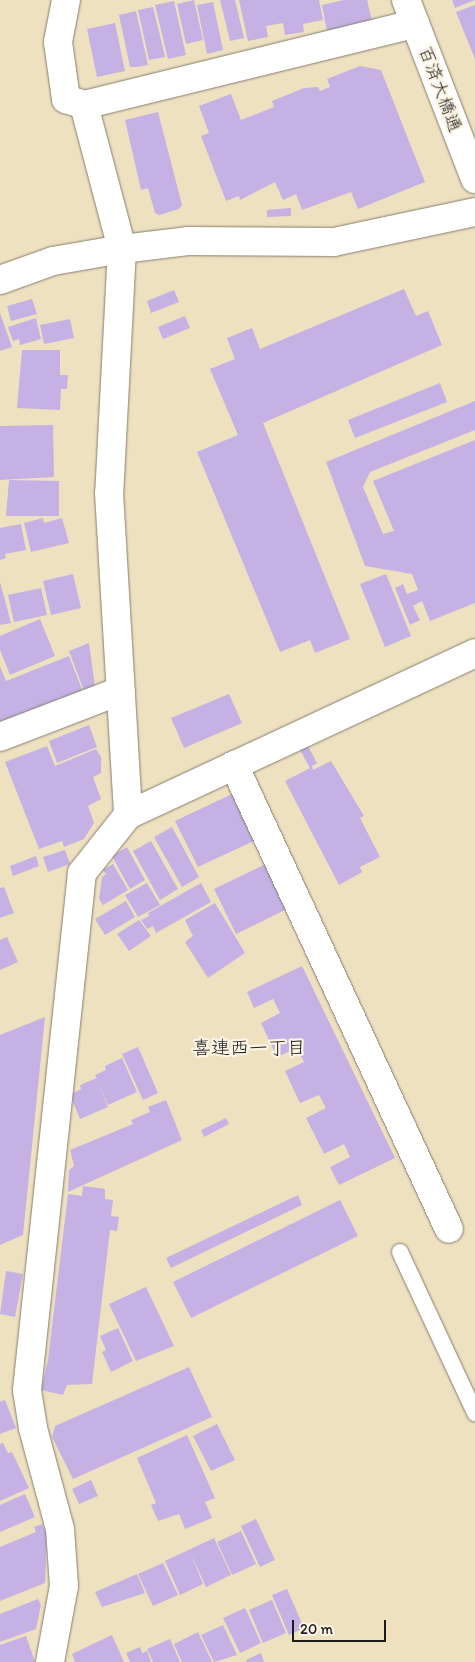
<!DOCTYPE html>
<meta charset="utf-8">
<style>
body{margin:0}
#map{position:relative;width:475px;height:1662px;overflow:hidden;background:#eee1c0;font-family:Itim,"Klee One",sans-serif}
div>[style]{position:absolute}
.building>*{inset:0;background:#c5b1e4}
.roads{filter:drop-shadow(0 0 1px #857e6e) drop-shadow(0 0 1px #857e6e)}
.service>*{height:16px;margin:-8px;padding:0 8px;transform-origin:8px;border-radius:8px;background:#fff}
.minor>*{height:28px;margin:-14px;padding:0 14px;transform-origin:14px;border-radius:14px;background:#fff}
.tertiary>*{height:28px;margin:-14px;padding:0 14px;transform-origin:14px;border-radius:14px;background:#fff}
span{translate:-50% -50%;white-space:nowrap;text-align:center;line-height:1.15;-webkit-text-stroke:4.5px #fcf5e5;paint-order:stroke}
.street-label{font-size:18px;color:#1c1c1c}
.neighbourhood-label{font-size:19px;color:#1c1c1c}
.scale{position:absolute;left:292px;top:1620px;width:94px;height:22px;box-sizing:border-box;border:2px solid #1c1c1c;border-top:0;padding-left:6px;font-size:15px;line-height:18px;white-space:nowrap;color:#1c1c1c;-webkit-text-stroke:4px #fcf5e5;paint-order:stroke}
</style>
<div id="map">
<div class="building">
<i style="clip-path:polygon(194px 0,203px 40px,186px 44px,177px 4px)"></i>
<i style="clip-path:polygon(220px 0,235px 0,244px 38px,230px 41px)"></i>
<i style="clip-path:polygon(239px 0,319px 0,323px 20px,303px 24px,304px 32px,285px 35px,283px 23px,266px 26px,268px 37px,248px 41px)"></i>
<i style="clip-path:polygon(344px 0,367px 0,372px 21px,327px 31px,322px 5px)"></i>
<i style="clip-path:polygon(452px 0,475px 0,455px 8px)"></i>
<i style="clip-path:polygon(174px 1px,186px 55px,168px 59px,155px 5px)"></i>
<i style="clip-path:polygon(213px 2px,223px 50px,207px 54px,197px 5px)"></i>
<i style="clip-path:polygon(475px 5px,475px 59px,456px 12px)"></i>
<i style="clip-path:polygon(153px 7px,165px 57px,149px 60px,138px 10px)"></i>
<i style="clip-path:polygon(136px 11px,148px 65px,136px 67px,130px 67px,119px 15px)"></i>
<i style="clip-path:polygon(115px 23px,125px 71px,97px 77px,87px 29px)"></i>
<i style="clip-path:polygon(360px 66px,381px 70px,425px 182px,358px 209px,351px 192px,302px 210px,296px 194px,283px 200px,275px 182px,240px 200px,239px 196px,226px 201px,201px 136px,209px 133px,199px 106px,231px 94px,241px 120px,274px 107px,272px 101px,304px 88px,318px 87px,320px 91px,330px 87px,327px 79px)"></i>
<i style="clip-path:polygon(158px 112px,182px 205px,179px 209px,159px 215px,155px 213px,148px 188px,141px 190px,125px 120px)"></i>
<i style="clip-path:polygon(291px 208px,291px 216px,267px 217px,267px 210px)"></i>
<i style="clip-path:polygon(404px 289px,416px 316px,428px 311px,442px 345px,263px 423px,350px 639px,315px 653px,310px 640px,280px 652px,197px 452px,238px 435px,210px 369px,235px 359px,227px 338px,252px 328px,260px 349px)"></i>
<i style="clip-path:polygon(174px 290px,179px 302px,151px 313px,147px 301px)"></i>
<i style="clip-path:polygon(32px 299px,37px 314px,11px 321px,7px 306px)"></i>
<i style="clip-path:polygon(0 313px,12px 347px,0 351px)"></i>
<i style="clip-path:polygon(185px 316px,190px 328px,163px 339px,158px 327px)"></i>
<i style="clip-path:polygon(36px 318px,41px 339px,20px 345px,19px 339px,13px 341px,8px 327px)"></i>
<i style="clip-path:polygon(70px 319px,74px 338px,44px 344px,40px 325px)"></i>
<i style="clip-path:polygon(22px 350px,60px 350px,60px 375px,68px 375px,67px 389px,61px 389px,60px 410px,17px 408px)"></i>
<i style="clip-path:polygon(440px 383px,447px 402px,355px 438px,348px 420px)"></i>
<i style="clip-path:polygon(475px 401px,475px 430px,370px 472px,363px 487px,383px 534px,394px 531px,373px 481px,475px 440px,475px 603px,430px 621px,422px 601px,413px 606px,420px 620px,410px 625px,395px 588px,403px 584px,407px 594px,418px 590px,412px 574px,365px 566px,326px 462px)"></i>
<i style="clip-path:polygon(53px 425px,54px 477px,0 480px,0 426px)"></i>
<i style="clip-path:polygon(9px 480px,59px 481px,59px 516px,6px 516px)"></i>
<i style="clip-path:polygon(43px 518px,44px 523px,62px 518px,69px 543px,31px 552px,24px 523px)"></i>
<i style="clip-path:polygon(21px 524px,26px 550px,5px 554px,6px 558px,0 560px,0 528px)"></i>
<i style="clip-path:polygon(73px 574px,81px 608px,51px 615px,43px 581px)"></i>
<i style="clip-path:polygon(386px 574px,411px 636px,385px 647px,360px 584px)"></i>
<i style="clip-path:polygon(0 582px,11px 623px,0 625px)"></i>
<i style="clip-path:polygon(41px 588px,47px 615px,14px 622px,8px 595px)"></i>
<i style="clip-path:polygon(40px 619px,55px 656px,10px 675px,0 650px,0 636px)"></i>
<i style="clip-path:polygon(89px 643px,95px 687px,84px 691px,69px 651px)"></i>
<i style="clip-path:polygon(69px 656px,83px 692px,0 723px,0 666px,6px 681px)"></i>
<i style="clip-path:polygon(229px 694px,242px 723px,184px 748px,171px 718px)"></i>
<i style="clip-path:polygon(89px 725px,97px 747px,57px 763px,49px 741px)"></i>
<i style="clip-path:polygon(47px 746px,55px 766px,96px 749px,101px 757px,101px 773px,93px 777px,101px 799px,88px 806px,94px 823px,84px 839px,64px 847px,62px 841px,39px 849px,5px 762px)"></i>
<i style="clip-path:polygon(308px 746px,317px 763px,312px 766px,313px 770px,331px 761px,364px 816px,360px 818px,380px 857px,360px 867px,362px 872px,339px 885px,285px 781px,310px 768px,300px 750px)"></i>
<i style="clip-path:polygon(234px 793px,256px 840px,198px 867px,175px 821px)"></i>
<i style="clip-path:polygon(172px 827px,199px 877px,182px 887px,154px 837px)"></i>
<i style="clip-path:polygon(151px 841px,178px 889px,160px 900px,133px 851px)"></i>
<i style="clip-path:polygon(127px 847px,145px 880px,130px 889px,112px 856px)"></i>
<i style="clip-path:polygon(65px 850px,70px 864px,48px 872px,43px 857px)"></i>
<i style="clip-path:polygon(36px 856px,39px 866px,13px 876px,10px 866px)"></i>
<i style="clip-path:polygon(268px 863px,289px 908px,236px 934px,214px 889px)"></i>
<i style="clip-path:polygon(113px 864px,128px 890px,103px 905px,99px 899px,102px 877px,106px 874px,103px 870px)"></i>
<i style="clip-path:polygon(147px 883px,160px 905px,138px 917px,125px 895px)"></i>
<i style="clip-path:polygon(201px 883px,211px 902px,156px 933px,153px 926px,147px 929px,141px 920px,149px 916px,148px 913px)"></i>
<i style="clip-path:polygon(4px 887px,14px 913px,0 918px,0 888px)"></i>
<i style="clip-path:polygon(126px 901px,135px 917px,105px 935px,95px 919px)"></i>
<i style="clip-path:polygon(215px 903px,245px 953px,208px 978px,185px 942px,193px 936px,185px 920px)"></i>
<i style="clip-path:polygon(139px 920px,151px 936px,129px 951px,117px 934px)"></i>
<i style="clip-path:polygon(7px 937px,18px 962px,0 970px,0 940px)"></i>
<i style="clip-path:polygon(302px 966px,395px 1158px,339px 1185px,330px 1167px,350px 1157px,344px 1144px,324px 1154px,306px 1118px,326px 1108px,319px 1095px,300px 1103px,285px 1071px,304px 1062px,297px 1048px,277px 1057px,261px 1023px,280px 1013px,273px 999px,254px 1008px,247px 992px)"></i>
<i style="clip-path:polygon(45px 1017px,23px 1235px,0 1245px,0 1035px)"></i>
<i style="clip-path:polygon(138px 1047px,158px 1093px,143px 1100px,122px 1054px)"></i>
<i style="clip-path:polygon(122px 1058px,137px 1092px,108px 1105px,97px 1081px,108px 1107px,80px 1119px,70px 1095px,81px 1089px,80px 1085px,97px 1078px,95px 1075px,106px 1070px,105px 1066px)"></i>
<i style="clip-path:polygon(166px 1100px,182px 1140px,68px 1192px,69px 1170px,74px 1166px,70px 1150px,133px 1124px,131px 1120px,150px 1112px,148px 1107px)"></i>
<i style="clip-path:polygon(226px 1118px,229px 1124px,204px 1137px,201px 1130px)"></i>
<i style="clip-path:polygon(83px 1186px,105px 1189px,105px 1199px,113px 1200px,111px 1216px,119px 1217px,117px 1231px,110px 1230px,92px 1384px,67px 1385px,63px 1395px,41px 1390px,48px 1360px,68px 1194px,82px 1196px)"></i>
<i style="clip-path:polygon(298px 1195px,302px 1205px,171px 1268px,166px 1258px)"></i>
<i style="clip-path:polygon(340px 1200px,358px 1236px,191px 1318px,173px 1282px)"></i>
<i style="clip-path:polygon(6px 1271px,23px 1274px,15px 1317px,0 1314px)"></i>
<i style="clip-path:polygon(146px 1287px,174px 1346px,136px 1361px,109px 1304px)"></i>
<i style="clip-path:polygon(118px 1328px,133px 1361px,111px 1372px,102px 1352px,106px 1350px,100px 1336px)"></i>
<i style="clip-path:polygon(189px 1367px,212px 1417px,73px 1479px,52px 1437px,55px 1426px)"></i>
<i style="clip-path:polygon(5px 1400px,16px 1428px,0 1434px,0 1402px)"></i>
<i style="clip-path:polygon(217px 1424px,235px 1460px,211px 1471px,193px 1436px)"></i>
<i style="clip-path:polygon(187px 1435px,215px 1498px,205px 1502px,212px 1518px,185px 1529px,179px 1514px,158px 1521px,151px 1505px,156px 1503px,137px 1458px)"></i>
<i style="clip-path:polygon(3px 1443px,8px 1453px,12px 1452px,29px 1488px,0 1501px,0 1444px)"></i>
<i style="clip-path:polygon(91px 1480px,98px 1496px,79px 1504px,72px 1489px)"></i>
<i style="clip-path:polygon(25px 1494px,35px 1517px,0 1532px,0 1505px)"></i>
<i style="clip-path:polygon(256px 1519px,275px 1560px,260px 1567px,241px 1526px)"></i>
<i style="clip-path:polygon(42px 1524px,47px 1536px,45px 1583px,0 1601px,0 1547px,36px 1532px,34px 1527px)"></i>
<i style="clip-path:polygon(241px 1531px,256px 1564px,232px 1575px,217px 1542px)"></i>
<i style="clip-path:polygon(214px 1538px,231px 1575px,206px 1587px,191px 1554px,203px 1584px,180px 1595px,165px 1561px)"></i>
<i style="clip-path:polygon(163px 1563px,178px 1595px,153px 1606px,138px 1574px)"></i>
<i style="clip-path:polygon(137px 1574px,145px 1593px,102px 1607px,95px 1592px)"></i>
<i style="clip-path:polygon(287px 1589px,304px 1628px,289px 1635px,272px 1595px)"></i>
<i style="clip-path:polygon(38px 1599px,41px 1605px,36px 1629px,0 1642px,0 1614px)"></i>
<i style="clip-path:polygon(272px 1600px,286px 1633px,263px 1643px,249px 1610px)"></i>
<i style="clip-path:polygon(245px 1608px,261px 1643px,240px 1653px,223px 1618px)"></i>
<i style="clip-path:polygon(223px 1625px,237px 1655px,214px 1662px,201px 1635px)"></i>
<i style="clip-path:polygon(198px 1632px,212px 1662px,182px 1662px,174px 1644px)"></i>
<i style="clip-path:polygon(112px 1635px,124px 1662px,75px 1662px,72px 1654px)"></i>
<i style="clip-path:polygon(26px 1636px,35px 1662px,0 1662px,0 1645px)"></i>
<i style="clip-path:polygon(170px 1639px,180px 1662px,153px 1662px,147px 1649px)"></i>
<i style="clip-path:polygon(140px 1647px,142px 1653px,147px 1651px,151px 1662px,130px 1662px,126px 1653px)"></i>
<i style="clip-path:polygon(261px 1653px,264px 1662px,247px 1662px,246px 1660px)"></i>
</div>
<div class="roads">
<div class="service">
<i style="left:400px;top:1252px;width:178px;rotate:65deg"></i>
</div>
<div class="minor">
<i style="left:66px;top:0;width:43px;rotate:100.8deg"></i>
<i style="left:58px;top:42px;width:58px;rotate:82deg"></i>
<i style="left:66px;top:99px;width:19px;rotate:18deg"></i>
<i style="left:84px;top:105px;width:341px;rotate:-13.8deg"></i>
<i style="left:84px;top:105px;width:149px;rotate:75.2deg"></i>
<i style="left:122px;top:249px;width:244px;rotate:93deg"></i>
<i style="left:109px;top:493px;width:323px;rotate:86.6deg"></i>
<i style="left:0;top:737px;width:129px;rotate:-21deg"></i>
<i style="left:234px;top:765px;width:511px;rotate:65.14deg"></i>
<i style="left:50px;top:1662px;width:77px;rotate:-79.6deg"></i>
<i style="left:64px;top:1586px;width:57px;rotate:-94deg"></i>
<i style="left:60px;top:1529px;width:105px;rotate:-105deg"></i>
<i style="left:33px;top:1428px;width:38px;rotate:-99deg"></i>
<i style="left:27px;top:1390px;width:520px;rotate:-83.93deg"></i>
<i style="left:82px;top:873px;width:74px;rotate:-51.6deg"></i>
<i style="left:128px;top:815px;width:383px;rotate:-25deg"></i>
</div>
<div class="tertiary">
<i style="left:406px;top:0;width:192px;rotate:68.9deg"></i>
<i style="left:0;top:280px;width:56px;rotate:-19.7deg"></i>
<i style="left:53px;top:261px;width:70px;rotate:-9.9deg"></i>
<i style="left:122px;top:249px;width:66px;rotate:-6.9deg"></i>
<i style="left:188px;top:241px;width:146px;rotate:0.4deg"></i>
<i style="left:334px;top:242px;width:144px;rotate:-12deg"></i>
</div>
</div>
<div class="street-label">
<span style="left:440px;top:89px;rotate:69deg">百済大橋通</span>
</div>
<div class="neighbourhood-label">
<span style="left:249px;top:1048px">喜連西一丁目</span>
</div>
<div class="scale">20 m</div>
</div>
